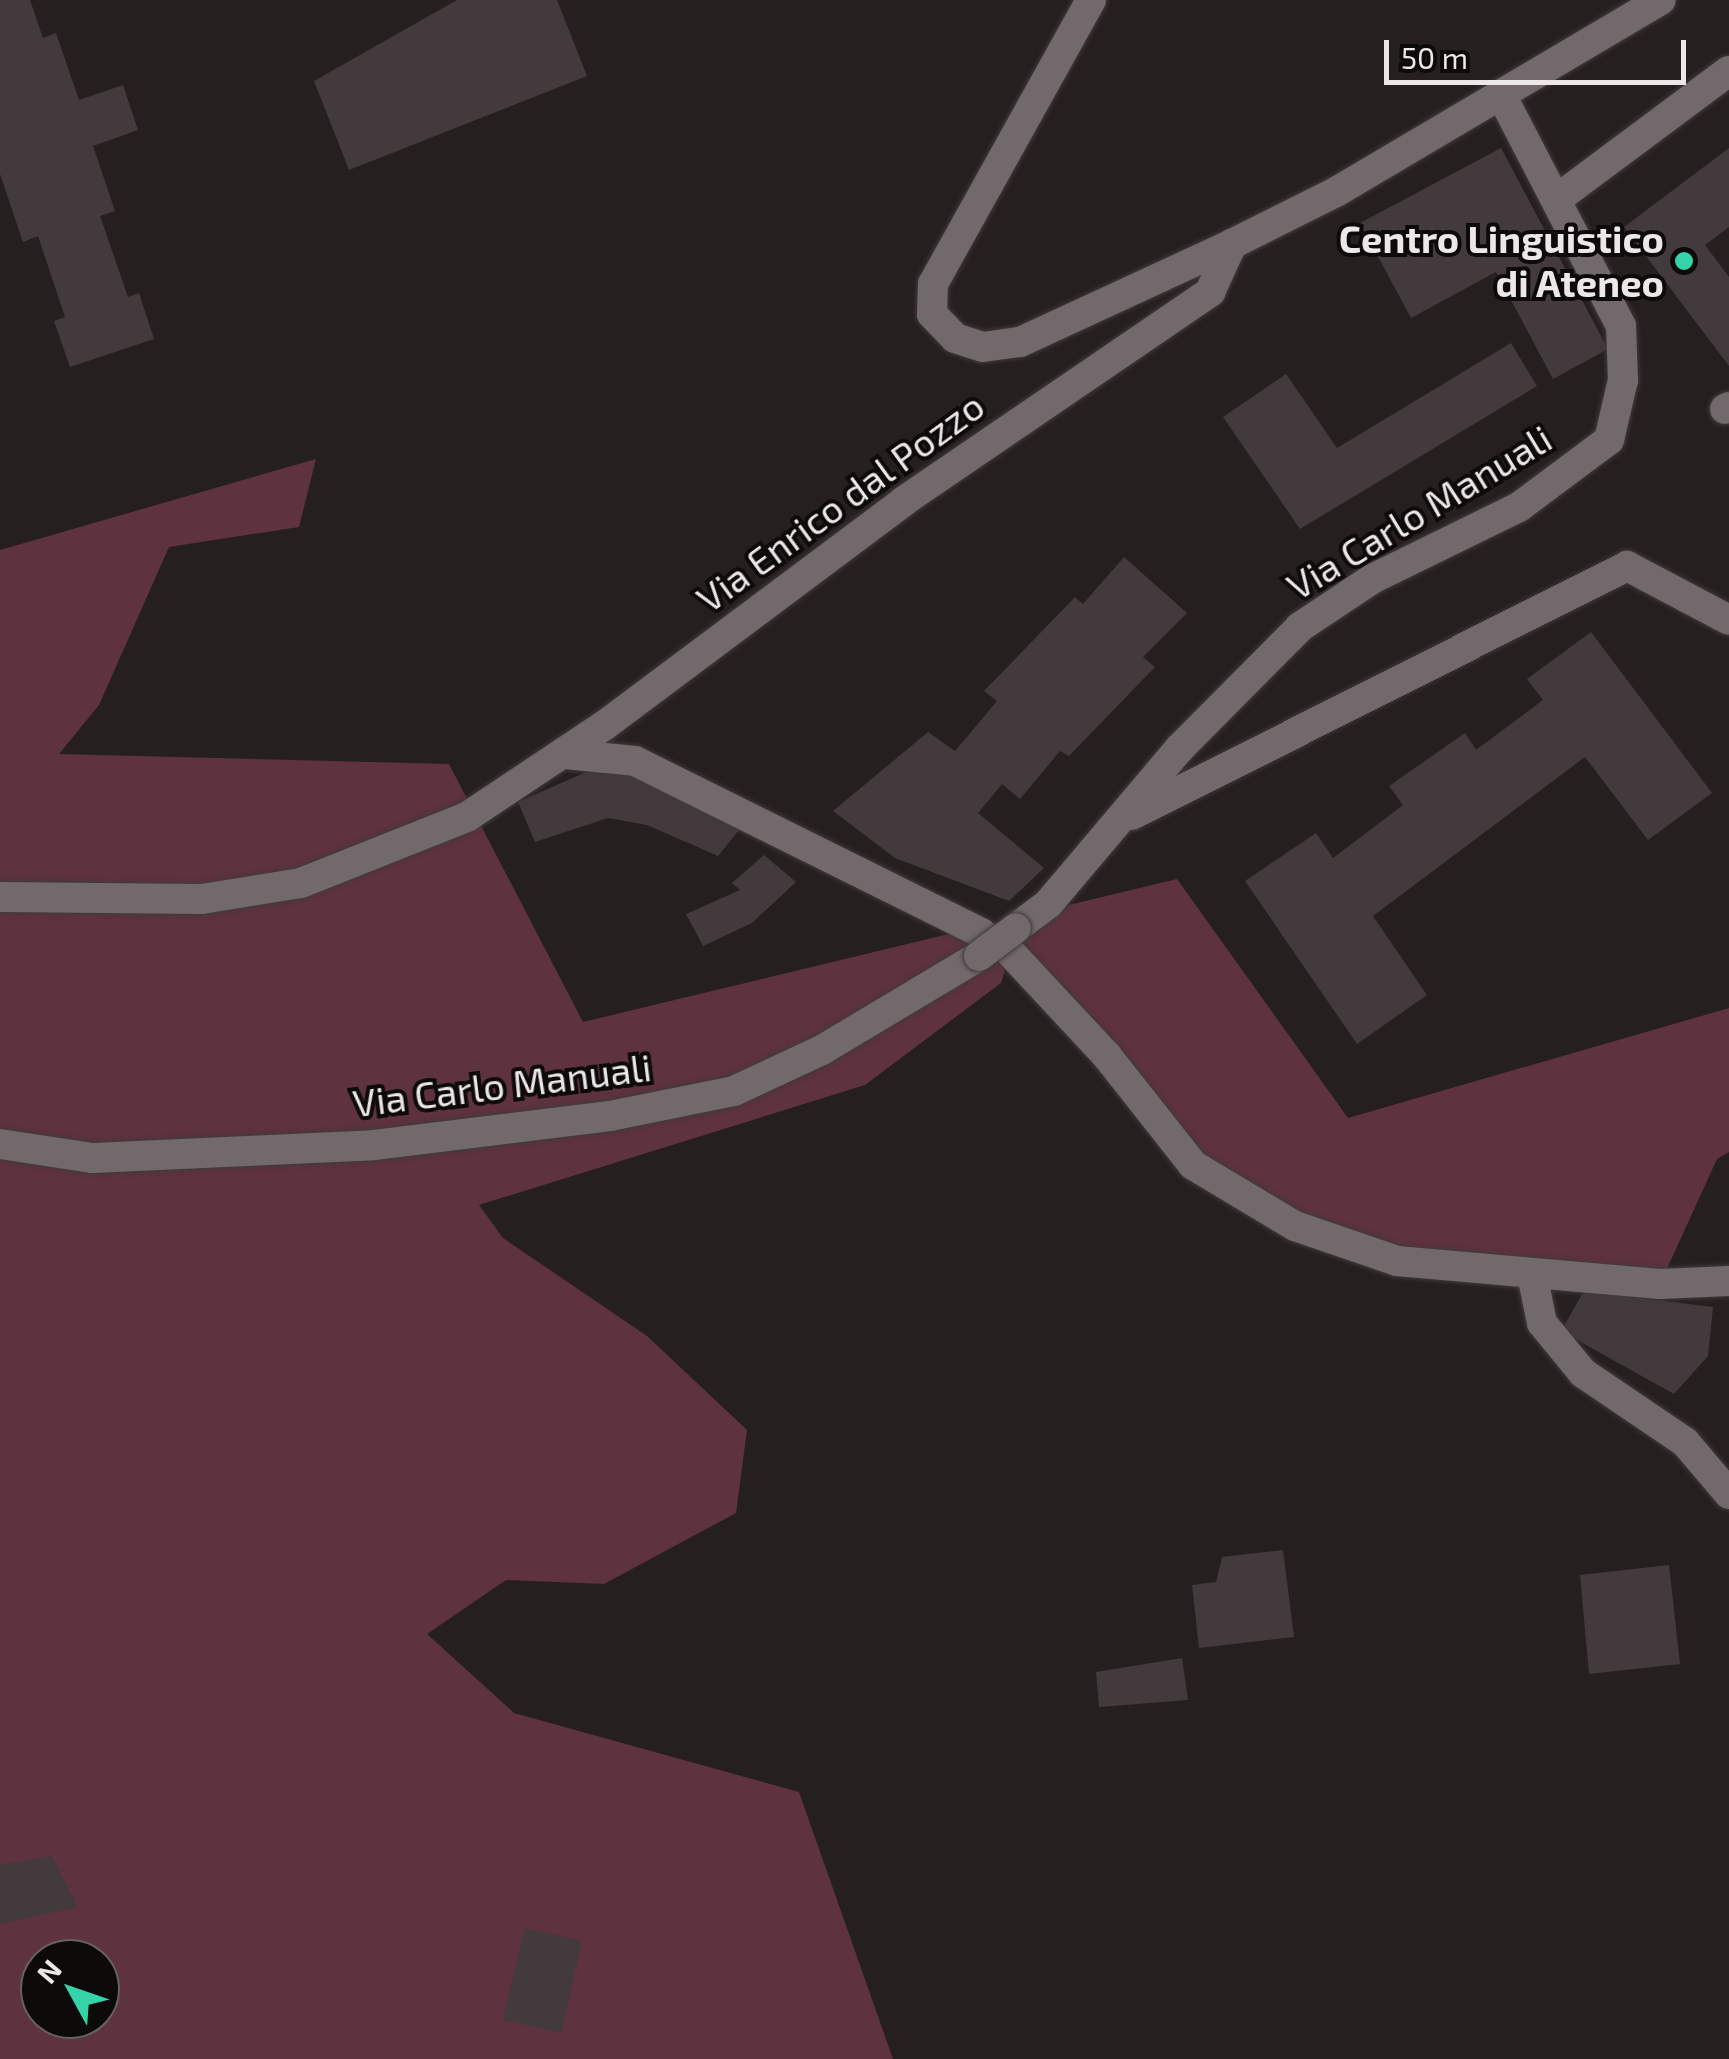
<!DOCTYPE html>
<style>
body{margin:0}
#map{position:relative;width:1729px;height:2059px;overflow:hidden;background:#261f20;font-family:"Exo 2",sans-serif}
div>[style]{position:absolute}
.green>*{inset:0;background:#5e323e}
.building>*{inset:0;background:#423a3c}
.roads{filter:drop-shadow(0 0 2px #403a3b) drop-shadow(0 0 2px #403a3b)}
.minor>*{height:30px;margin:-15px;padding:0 15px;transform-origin:15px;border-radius:15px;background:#71696b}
.bridges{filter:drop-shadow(0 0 2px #403a3b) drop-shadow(0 0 2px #403a3b)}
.minor-bridge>*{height:30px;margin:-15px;padding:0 15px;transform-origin:15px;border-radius:15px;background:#71696b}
.dots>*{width:28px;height:28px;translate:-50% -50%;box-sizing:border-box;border:5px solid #0d0a0a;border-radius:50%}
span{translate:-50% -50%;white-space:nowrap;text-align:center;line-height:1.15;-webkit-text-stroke:8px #0d0a0a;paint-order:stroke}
.poi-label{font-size:38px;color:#ece7e8;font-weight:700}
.right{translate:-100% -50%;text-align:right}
.street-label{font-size:38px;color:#ece7e8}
.north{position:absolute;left:20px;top:1939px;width:100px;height:100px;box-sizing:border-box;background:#0d0a0a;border:2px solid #666263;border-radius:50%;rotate:310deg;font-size:28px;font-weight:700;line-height:40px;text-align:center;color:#ece7e8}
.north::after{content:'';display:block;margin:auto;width:35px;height:45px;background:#34d4a8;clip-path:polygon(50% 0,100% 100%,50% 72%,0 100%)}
.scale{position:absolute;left:1384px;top:40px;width:302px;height:45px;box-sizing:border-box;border:5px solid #ece7e8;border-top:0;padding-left:12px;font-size:30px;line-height:35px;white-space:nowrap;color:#ece7e8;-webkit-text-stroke:8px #0d0a0a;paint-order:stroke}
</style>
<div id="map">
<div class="green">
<i style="clip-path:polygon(evenodd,316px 459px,299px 527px,169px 547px,99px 705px,59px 754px,449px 764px,583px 1022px,1177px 879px,1348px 1118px,1729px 1008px,1729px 1152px,1717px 1159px,1660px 1284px,1397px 1261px,1193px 1165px,1010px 954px,1001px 983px,865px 1085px,479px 1205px,503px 1238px,647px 1336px,747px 1430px,736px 1513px,604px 1584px,506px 1580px,427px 1634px,514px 1713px,799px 1792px,893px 2059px,0 2059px,0 550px,316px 459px,40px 1959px,100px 1959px,100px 2019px,40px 2019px,40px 1959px)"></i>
</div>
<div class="building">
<i style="clip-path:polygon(0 0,30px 0,43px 38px,56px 33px,79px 100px,123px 85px,138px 130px,93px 146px,115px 211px,100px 216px,128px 297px,139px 293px,154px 339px,70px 367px,54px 321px,65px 317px,38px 236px,23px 242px,0 174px)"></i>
<i style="clip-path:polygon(457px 0,557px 0,587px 76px,349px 170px,314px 81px)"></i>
<i style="clip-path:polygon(1501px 148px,1608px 349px,1553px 379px,1496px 272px,1411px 318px,1360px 223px)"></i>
<i style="clip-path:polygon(1729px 148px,1729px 227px,1705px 245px,1729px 277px,1729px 366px,1624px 227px)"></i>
<i style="clip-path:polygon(1511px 343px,1537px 386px,1300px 529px,1223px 417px,1286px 374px,1337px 448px)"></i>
<i style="clip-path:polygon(1124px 557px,1187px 613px,1143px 657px,1155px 667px,1069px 756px,1060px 751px,1020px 799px,1002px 784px,978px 813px,1044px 868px,1009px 901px,895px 858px,833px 811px,928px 732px,955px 751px,997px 701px,984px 691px,1075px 597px,1083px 604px)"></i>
<i style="clip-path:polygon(1591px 632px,1712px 793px,1648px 840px,1585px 757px,1373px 916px,1427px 995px,1357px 1044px,1245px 881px,1316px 833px,1333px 858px,1403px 805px,1389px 786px,1465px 733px,1476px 750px,1543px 700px,1527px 679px)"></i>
<i style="clip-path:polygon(593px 769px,629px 774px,740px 829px,718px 856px,647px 825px,608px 818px,535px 842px,518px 802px)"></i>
<i style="clip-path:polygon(764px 855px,796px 882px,752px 923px,703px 946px,686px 914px,740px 890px,732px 883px)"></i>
<i style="clip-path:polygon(1584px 1291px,1713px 1307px,1708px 1356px,1674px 1394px,1561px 1331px)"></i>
<i style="clip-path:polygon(1283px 1550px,1294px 1637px,1199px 1648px,1192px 1585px,1216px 1582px,1222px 1557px)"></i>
<i style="clip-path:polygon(1669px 1565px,1680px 1664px,1589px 1674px,1580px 1575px)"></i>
<i style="clip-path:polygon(1182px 1658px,1188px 1700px,1099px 1707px,1096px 1672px)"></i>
<i style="clip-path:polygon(52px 1856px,78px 1907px,0 1924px,0 1865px)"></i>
<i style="clip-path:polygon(525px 1928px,582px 1941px,561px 2033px,503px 2020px)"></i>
</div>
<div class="roads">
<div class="minor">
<i style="left:1091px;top:0;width:325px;rotate:119.1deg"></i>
<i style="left:933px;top:284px;width:30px;rotate:92deg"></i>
<i style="left:932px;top:314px;width:33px;rotate:46deg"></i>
<i style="left:955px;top:338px;width:29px;rotate:18deg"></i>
<i style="left:983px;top:347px;width:37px;rotate:-8deg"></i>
<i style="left:1020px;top:342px;width:234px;rotate:-24.8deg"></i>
<i style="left:1232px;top:244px;width:116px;rotate:-26.6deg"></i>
<i style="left:1336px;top:192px;width:377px;rotate:-30.6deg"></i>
<i style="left:1557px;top:199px;width:214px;rotate:-36.7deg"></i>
<i style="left:1725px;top:409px;width:4px;rotate:-27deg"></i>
<i style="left:565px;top:754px;width:70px;rotate:5.7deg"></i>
<i style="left:635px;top:761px;width:387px;rotate:26.4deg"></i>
<i style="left:1132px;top:815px;width:554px;rotate:-26.7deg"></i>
<i style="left:1627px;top:566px;width:115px;rotate:27.9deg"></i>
<i style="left:0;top:897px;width:202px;rotate:0.6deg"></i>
<i style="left:202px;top:899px;width:100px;rotate:-9.2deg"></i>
<i style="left:301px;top:883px;width:179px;rotate:-21.7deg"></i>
<i style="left:467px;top:817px;width:166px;rotate:-33.7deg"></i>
<i style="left:605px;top:725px;width:374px;rotate:-36.8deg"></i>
<i style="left:904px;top:501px;width:371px;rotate:-34.3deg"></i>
<i style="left:1210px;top:292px;width:53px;rotate:-65.4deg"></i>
<i style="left:1016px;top:928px;width:40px;rotate:-37deg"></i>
<i style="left:1048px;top:904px;width:204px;rotate:-49.8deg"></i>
<i style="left:1180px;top:748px;width:170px;rotate:-45.2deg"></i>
<i style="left:1300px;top:627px;width:87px;rotate:-33.7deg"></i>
<i style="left:1372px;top:579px;width:164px;rotate:-26.1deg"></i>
<i style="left:1519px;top:507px;width:112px;rotate:-36.7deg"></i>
<i style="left:1609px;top:440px;width:62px;rotate:-76.9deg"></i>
<i style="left:1623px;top:380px;width:54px;rotate:-92.1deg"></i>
<i style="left:1621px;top:326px;width:259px;rotate:-117.4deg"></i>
<i style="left:1010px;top:952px;width:142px;rotate:47deg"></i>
<i style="left:1107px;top:1056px;width:139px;rotate:51.7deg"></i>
<i style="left:1193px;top:1165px;width:119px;rotate:30.9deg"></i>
<i style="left:1295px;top:1226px;width:108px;rotate:18.9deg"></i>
<i style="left:1397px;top:1261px;width:264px;rotate:5deg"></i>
<i style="left:1660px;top:1284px;width:69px;rotate:-2.5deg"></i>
<i style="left:0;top:1144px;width:94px;rotate:8.6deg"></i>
<i style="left:93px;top:1158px;width:281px;rotate:-2.6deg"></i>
<i style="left:374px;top:1145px;width:238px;rotate:-7deg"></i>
<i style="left:610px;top:1116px;width:126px;rotate:-11.4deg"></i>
<i style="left:734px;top:1091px;width:97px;rotate:-25deg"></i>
<i style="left:822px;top:1050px;width:183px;rotate:-30.9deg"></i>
<i style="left:1532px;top:1274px;width:50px;rotate:78.5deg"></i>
<i style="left:1542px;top:1323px;width:65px;rotate:50.6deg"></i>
<i style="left:1583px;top:1373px;width:123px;rotate:34.1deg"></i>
<i style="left:1685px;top:1442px;width:68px;rotate:49.8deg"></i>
</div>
</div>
<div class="bridges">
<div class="minor-bridge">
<i style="left:979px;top:956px;width:46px;rotate:-37.1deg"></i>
</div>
</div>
<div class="dots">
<i style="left:1684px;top:261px;background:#34d4a8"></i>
</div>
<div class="poi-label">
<span class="right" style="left:1664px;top:261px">Centro Linguistico<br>di Ateneo</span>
</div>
<div class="street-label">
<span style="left:840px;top:502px;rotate:-36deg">Via Enrico dal Pozzo</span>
<span style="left:1419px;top:512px;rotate:-31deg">Via Carlo Manuali</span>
<span style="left:502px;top:1085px;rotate:-7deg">Via Carlo Manuali</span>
</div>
<div class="north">N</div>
<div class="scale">50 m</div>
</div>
